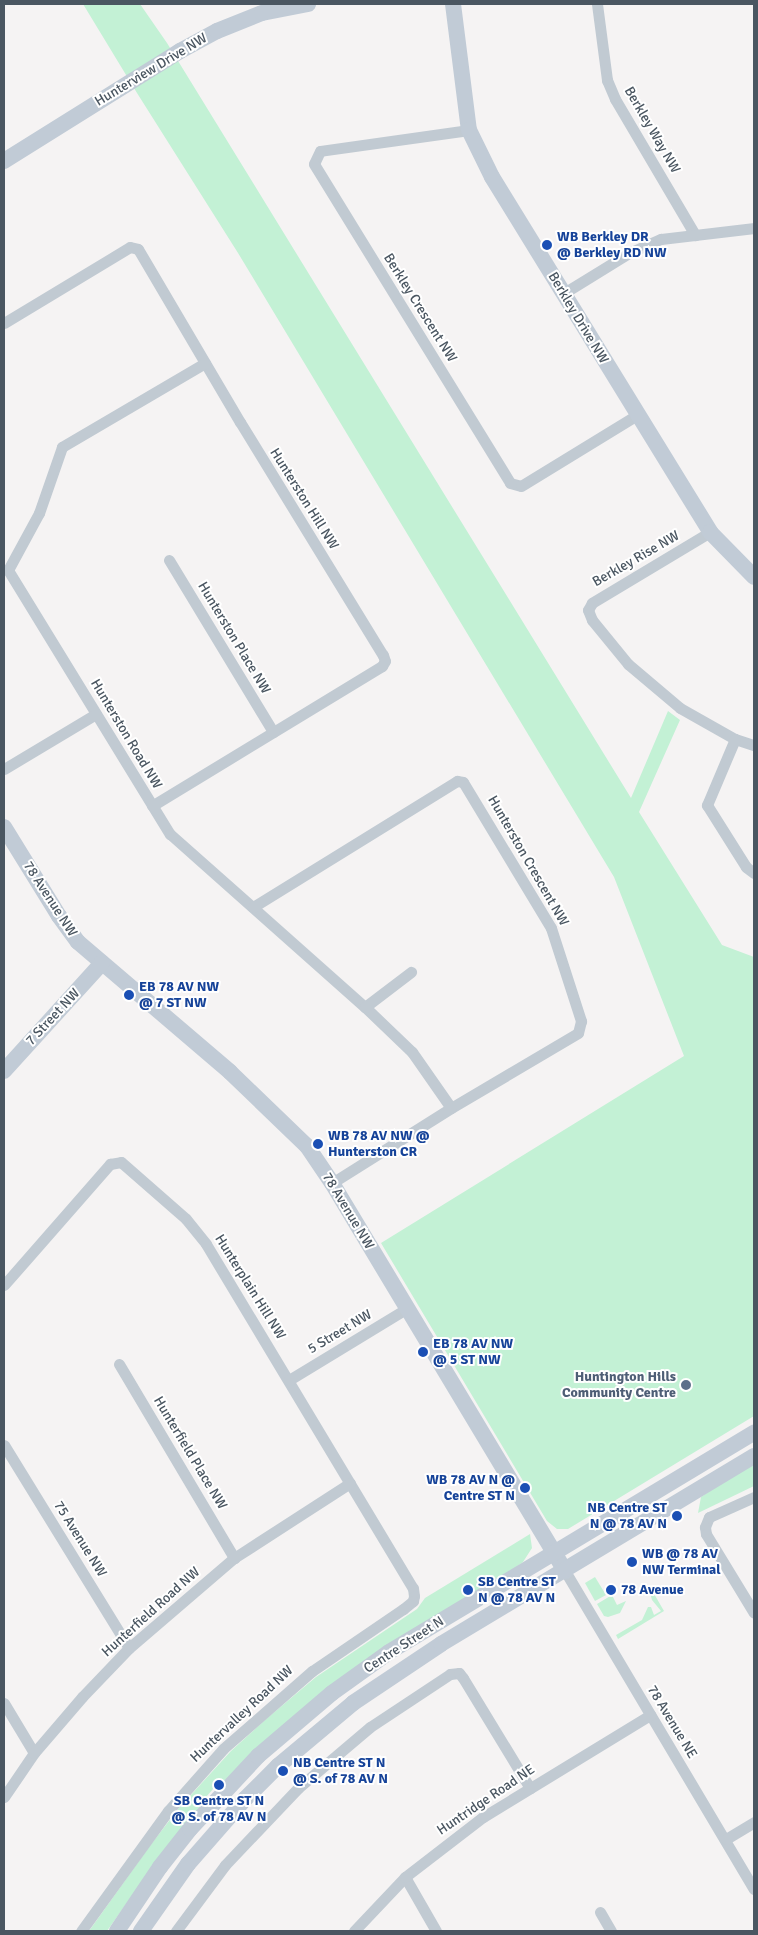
<!DOCTYPE html>
<style>
body{margin:0}
#map{position:relative;width:758px;height:1935px;overflow:hidden;background:#f5f3f3;font-family:Signika,sans-serif}
div>[style]{position:absolute}
.green>*{inset:0;background:#c3f1d5}
.street>*{height:11px;margin:-5.5px;padding:0 5.5px;transform-origin:5.5px;border-radius:5.5px;background:#c1cad2}
.secondary>*{height:16px;margin:-8px;padding:0 8px;transform-origin:8px;border-radius:8px;background:#c1cbd6}
.dots>*{width:14px;height:14px;translate:-50% -50%;box-sizing:border-box;border:2px solid #fff;border-radius:50%}
span{translate:-50% -50%;white-space:nowrap;text-align:center;line-height:1.15;-webkit-text-stroke:4px #fff;paint-order:stroke}
.street-label{font-size:14px;color:#4a5661}
.transit-label{font-size:14px;color:#164399;font-weight:700}
.left{translate:0 -50%;text-align:left}
.right{translate:-100% -50%;text-align:right}
.service-label{font-size:14px;color:#4e5e75;font-weight:700}
.frame{position:absolute;inset:0;border:5px solid #4a5661;pointer-events:none}
</style>
<div id="map">
<div class="green">
<i style="clip-path:polygon(83px 4px,140px 4px,167px 43px,631px 798px,668px 711px,680px 720px,639px 812px,722px 945px,754px 957px,754px 1416px,568px 1529px,557px 1529px,547px 1521px,381px 1243px,684px 1056px,614px 877px,238px 253px,137px 93px)"></i>
<i style="clip-path:polygon(754px 1461px,754px 1486px,698px 1513px,701px 1497px)"></i>
<i style="clip-path:polygon(530px 1534px,532px 1548px,523px 1562px,224px 1781px,221px 1780px,206px 1797px,208px 1799px,131px 1897px,107px 1931px,89px 1931px,149px 1847px,179px 1808px,231px 1751px,265px 1720px,316px 1677px,417px 1609px,425px 1598px)"></i>
<i style="clip-path:polygon(595px 1577px,606px 1595px,595px 1601px,585px 1583px)"></i>
<i style="clip-path:polygon(653px 1592px,664px 1611px,618px 1639px,616px 1635px,642px 1620px,648px 1607px,651px 1607px,654px 1615px,661px 1611px,652px 1600px,650px 1593px)"></i>
<i style="clip-path:polygon(612px 1595px,617px 1605px,626px 1601px,620px 1613px,608px 1617px,604px 1616px,597px 1604px)"></i>
</div>
<div class="street">
<i style="left:597px;top:4px;width:77px;rotate:82.5deg"></i>
<i style="left:607px;top:80px;width:21px;rotate:67deg"></i>
<i style="left:615px;top:99px;width:158px;rotate:59.5deg"></i>
<i style="left:469px;top:130px;width:150px;rotate:172deg"></i>
<i style="left:320px;top:151px;width:14px;rotate:115deg"></i>
<i style="left:314px;top:164px;width:374px;rotate:58.4deg"></i>
<i style="left:510px;top:483px;width:11px;rotate:15deg"></i>
<i style="left:521px;top:486px;width:136px;rotate:-31.5deg"></i>
<i style="left:564px;top:293px;width:76px;rotate:-31.6deg"></i>
<i style="left:629px;top:253px;width:35px;rotate:-24deg"></i>
<i style="left:661px;top:239px;width:94px;rotate:-6.7deg"></i>
<i style="left:4px;top:323px;width:147px;rotate:-31.1deg"></i>
<i style="left:130px;top:247px;width:8px;rotate:14deg"></i>
<i style="left:138px;top:249px;width:201px;rotate:59.5deg"></i>
<i style="left:240px;top:422px;width:273px;rotate:58.5deg"></i>
<i style="left:383px;top:655px;width:6px;rotate:72deg"></i>
<i style="left:385px;top:661px;width:6px;rotate:121deg"></i>
<i style="left:382px;top:666px;width:269px;rotate:148.7deg"></i>
<i style="left:205px;top:363px;width:166px;rotate:149.6deg"></i>
<i style="left:62px;top:447px;width:70px;rotate:109.2deg"></i>
<i style="left:39px;top:513px;width:65px;rotate:118.5deg"></i>
<i style="left:8px;top:570px;width:310px;rotate:58.5deg"></i>
<i style="left:170px;top:834px;width:261px;rotate:41.6deg"></i>
<i style="left:365px;top:1007px;width:65px;rotate:43.8deg"></i>
<i style="left:412px;top:1052px;width:68px;rotate:55.1deg"></i>
<i style="left:710px;top:532px;width:138px;rotate:149deg"></i>
<i style="left:592px;top:603px;width:8px;rotate:120deg"></i>
<i style="left:588px;top:610px;width:11px;rotate:68deg"></i>
<i style="left:592px;top:620px;width:57px;rotate:50.7deg"></i>
<i style="left:628px;top:664px;width:68px;rotate:40.2deg"></i>
<i style="left:680px;top:708px;width:63px;rotate:29.4deg"></i>
<i style="left:735px;top:739px;width:20px;rotate:18deg"></i>
<i style="left:169px;top:560px;width:201px;rotate:58.8deg"></i>
<i style="left:735px;top:739px;width:72px;rotate:113deg"></i>
<i style="left:707px;top:805px;width:73px;rotate:57.8deg"></i>
<i style="left:746px;top:867px;width:10px;rotate:37deg"></i>
<i style="left:4px;top:769px;width:107px;rotate:-30.9deg"></i>
<i style="left:253px;top:907px;width:240px;rotate:-31.7deg"></i>
<i style="left:457px;top:781px;width:6px;rotate:9deg"></i>
<i style="left:463px;top:782px;width:170px;rotate:58.9deg"></i>
<i style="left:551px;top:928px;width:98px;rotate:72.1deg"></i>
<i style="left:581px;top:1021px;width:12px;rotate:104deg"></i>
<i style="left:578px;top:1033px;width:147px;rotate:149.4deg"></i>
<i style="left:451px;top:1108px;width:141px;rotate:147.8deg"></i>
<i style="left:365px;top:1007px;width:58px;rotate:-37.3deg"></i>
<i style="left:4px;top:1285px;width:161px;rotate:-48.8deg"></i>
<i style="left:110px;top:1164px;width:11px;rotate:-10deg"></i>
<i style="left:121px;top:1162px;width:86px;rotate:41.2deg"></i>
<i style="left:186px;top:1219px;width:32px;rotate:51deg"></i>
<i style="left:206px;top:1244px;width:401px;rotate:59deg"></i>
<i style="left:413px;top:1588px;width:8px;rotate:83deg"></i>
<i style="left:414px;top:1596px;width:5px;rotate:101deg"></i>
<i style="left:413px;top:1601px;width:13px;rotate:141deg"></i>
<i style="left:403px;top:1609px;width:110px;rotate:145.7deg"></i>
<i style="left:312px;top:1671px;width:118px;rotate:138.8deg"></i>
<i style="left:223px;top:1749px;width:83px;rotate:131.6deg"></i>
<i style="left:168px;top:1811px;width:148px;rotate:125.9deg"></i>
<i style="left:119px;top:1364px;width:226px;rotate:59.3deg"></i>
<i style="left:289px;top:1380px;width:137px;rotate:-31.3deg"></i>
<i style="left:4px;top:1445px;width:238px;rotate:58.4deg"></i>
<i style="left:754px;top:1497px;width:49px;rotate:156deg"></i>
<i style="left:709px;top:1517px;width:11px;rotate:112deg"></i>
<i style="left:705px;top:1527px;width:7px;rotate:82deg"></i>
<i style="left:706px;top:1534px;width:92px;rotate:58.7deg"></i>
<i style="left:565px;top:1571px;width:370px;rotate:59.3deg"></i>
<i style="left:4px;top:1703px;width:58px;rotate:59deg"></i>
<i style="left:4px;top:1797px;width:53px;rotate:-55.7deg"></i>
<i style="left:34px;top:1753px;width:74px;rotate:-49.4deg"></i>
<i style="left:82px;top:1697px;width:68px;rotate:-46.2deg"></i>
<i style="left:129px;top:1648px;width:138px;rotate:-40.6deg"></i>
<i style="left:234px;top:1558px;width:138px;rotate:-32.9deg"></i>
<i style="left:726px;top:1839px;width:33px;rotate:-31deg"></i>
<i style="left:405px;top:1877px;width:62px;rotate:60.1deg"></i>
<i style="left:600px;top:1912px;width:22px;rotate:60deg"></i>
<i style="left:176px;top:1931px;width:82px;rotate:-53.4deg"></i>
<i style="left:225px;top:1865px;width:106px;rotate:-46.5deg"></i>
<i style="left:298px;top:1788px;width:94px;rotate:-40.3deg"></i>
<i style="left:370px;top:1727px;width:96px;rotate:-33.5deg"></i>
<i style="left:450px;top:1674px;width:9px;rotate:-6deg"></i>
<i style="left:459px;top:1673px;width:6px;rotate:51deg"></i>
<i style="left:463px;top:1678px;width:129px;rotate:58.7deg"></i>
<i style="left:354px;top:1931px;width:74px;rotate:-46.6deg"></i>
<i style="left:405px;top:1877px;width:98px;rotate:-37.6deg"></i>
<i style="left:483px;top:1817px;width:196px;rotate:-31.4deg"></i>
</div>
<div class="secondary">
<i style="left:453px;top:4px;width:127px;rotate:82.8deg"></i>
<i style="left:469px;top:130px;width:52px;rotate:63.9deg"></i>
<i style="left:492px;top:177px;width:417px;rotate:58.4deg"></i>
<i style="left:710px;top:532px;width:63px;rotate:45.6deg"></i>
<i style="left:4px;top:161px;width:208px;rotate:-32deg"></i>
<i style="left:180px;top:51px;width:42px;rotate:-28.4deg"></i>
<i style="left:217px;top:31px;width:48px;rotate:-21.8deg"></i>
<i style="left:262px;top:13px;width:47px;rotate:-11.1deg"></i>
<i style="left:4px;top:827px;width:105px;rotate:58.3deg"></i>
<i style="left:59px;top:916px;width:32px;rotate:54deg"></i>
<i style="left:78px;top:942px;width:200px;rotate:40.5deg"></i>
<i style="left:230px;top:1072px;width:107px;rotate:43.9deg"></i>
<i style="left:307px;top:1146px;width:45px;rotate:56deg"></i>
<i style="left:332px;top:1183px;width:453px;rotate:59deg"></i>
<i style="left:4px;top:1071px;width:146px;rotate:-47.8deg"></i>
<i style="left:117px;top:1931px;width:77px;rotate:-56.1deg"></i>
<i style="left:160px;top:1867px;width:48px;rotate:-51.7deg"></i>
<i style="left:190px;top:1829px;width:100px;rotate:-47deg"></i>
<i style="left:258px;top:1756px;width:97px;rotate:-40.4deg"></i>
<i style="left:332px;top:1693px;width:70px;rotate:-35.7deg"></i>
<i style="left:389px;top:1652px;width:426px;rotate:-31deg"></i>
<i style="left:141px;top:1931px;width:82px;rotate:-55deg"></i>
<i style="left:188px;top:1864px;width:86px;rotate:-48.8deg"></i>
<i style="left:245px;top:1799px;width:47px;rotate:-45deg"></i>
<i style="left:278px;top:1766px;width:98px;rotate:-40deg"></i>
<i style="left:353px;top:1703px;width:106px;rotate:-33.8deg"></i>
<i style="left:441px;top:1644px;width:365px;rotate:-31deg"></i>
</div>
<div class="dots">
<i style="left:547px;top:245px;background:#1a4fb4"></i>
<i style="left:129px;top:995px;background:#1a4fb4"></i>
<i style="left:318px;top:1144px;background:#1a4fb4"></i>
<i style="left:423px;top:1352px;background:#1a4fb4"></i>
<i style="left:686px;top:1385px;background:#5c6f8a"></i>
<i style="left:525px;top:1488px;background:#1a4fb4"></i>
<i style="left:677px;top:1516px;background:#1a4fb4"></i>
<i style="left:632px;top:1562px;background:#1a4fb4"></i>
<i style="left:468px;top:1590px;background:#1a4fb4"></i>
<i style="left:611px;top:1590px;background:#1a4fb4"></i>
<i style="left:283px;top:1771px;background:#1a4fb4"></i>
<i style="left:219px;top:1785px;background:#1a4fb4"></i>
</div>
<div class="street-label">
<span style="left:151px;top:70px;rotate:-31deg">Hunterview Drive NW</span>
<span style="left:652px;top:130px;rotate:60deg">Berkley Way NW</span>
<span style="left:420px;top:308px;rotate:58deg">Berkley Crescent NW</span>
<span style="left:578px;top:318px;rotate:59deg">Berkley Drive NW</span>
<span style="left:304px;top:499px;rotate:58deg">Hunterston Hill NW</span>
<span style="left:636px;top:559px;rotate:-30deg">Berkley Rise NW</span>
<span style="left:234px;top:638px;rotate:59deg">Hunterston Place NW</span>
<span style="left:126px;top:734px;rotate:59deg">Hunterston Road NW</span>
<span style="left:528px;top:861px;rotate:60deg">Hunterston Crescent NW</span>
<span style="left:50px;top:899px;rotate:57deg">78 Avenue NW</span>
<span style="left:53px;top:1017px;rotate:-47deg">7 Street NW</span>
<span style="left:348px;top:1211px;rotate:59deg">78 Avenue NW</span>
<span style="left:250px;top:1287px;rotate:58deg">Hunterplain Hill NW</span>
<span style="left:340px;top:1332px;rotate:-31deg">5 Street NW</span>
<span style="left:190px;top:1453px;rotate:59deg">Hunterfield Place NW</span>
<span style="left:80px;top:1539px;rotate:58deg">75 Avenue NW</span>
<span style="left:151px;top:1612px;rotate:-42deg">Hunterfield Road NW</span>
<span style="left:404px;top:1645px;rotate:-33deg">Centre Street N</span>
<span style="left:242px;top:1714px;rotate:-43deg">Huntervalley Road NW</span>
<span style="left:672px;top:1722px;rotate:59deg">78 Avenue NE</span>
<span style="left:486px;top:1800px;rotate:-34deg">Huntridge Road NE</span>
</div>
<div class="transit-label">
<span class="left" style="left:557px;top:245px">WB Berkley DR<br>@ Berkley RD NW</span>
<span class="left" style="left:139px;top:995px">EB 78 AV NW<br>@ 7 ST NW</span>
<span class="left" style="left:328px;top:1144px">WB 78 AV NW @<br>Hunterston CR</span>
<span class="left" style="left:433px;top:1352px">EB 78 AV NW<br>@ 5 ST NW</span>
<span class="right" style="left:515px;top:1488px">WB 78 AV N @<br>Centre ST N</span>
<span class="right" style="left:667px;top:1516px">NB Centre ST<br>N @ 78 AV N</span>
<span class="left" style="left:642px;top:1562px">WB @ 78 AV<br>NW Terminal</span>
<span class="left" style="left:478px;top:1590px">SB Centre ST<br>N @ 78 AV N</span>
<span class="left" style="left:621px;top:1590px">78 Avenue</span>
<span class="left" style="left:293px;top:1771px">NB Centre ST N<br>@ S. of 78 AV N</span>
<span style="left:219px;top:1809px">SB Centre ST N<br>@ S. of 78 AV N</span>
</div>
<div class="service-label">
<span class="right" style="left:676px;top:1385px">Huntington Hills<br>Community Centre</span>
</div>
<div class="frame"></div>
</div>
